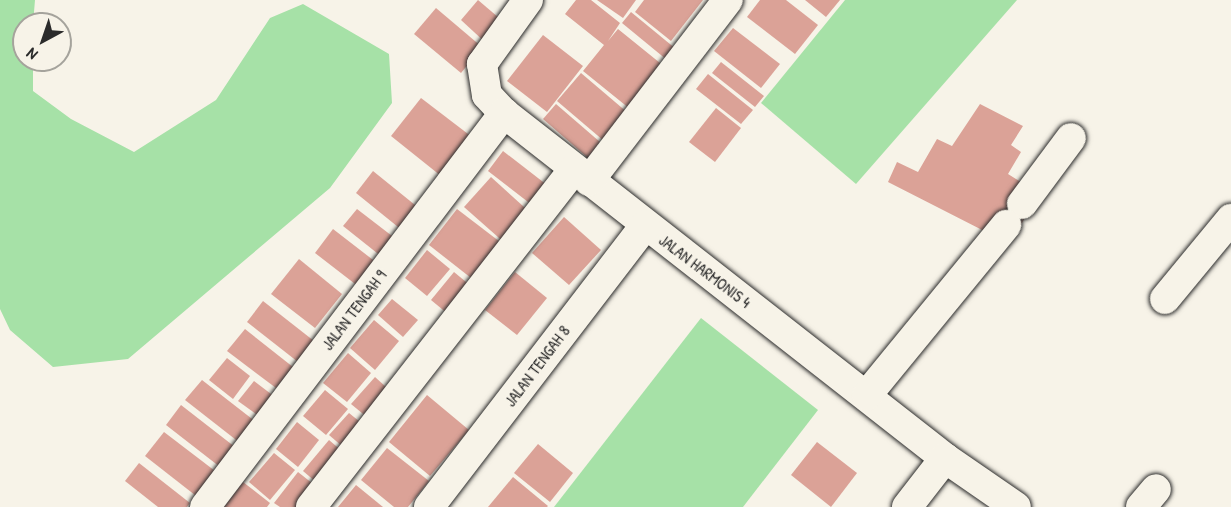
<!DOCTYPE html>
<style>
body{margin:0}
#map{position:relative;width:1231px;height:507px;overflow:hidden;background:#f7f3e8;font-family:"Patrick Hand",sans-serif}
div>[style]{position:absolute}
.green>*{inset:0;background:#a6e1a7}
.building>*{inset:0;background:#dba297}
.roads{filter:drop-shadow(0 0 2px #2b2b2b) drop-shadow(0 0 2px #2b2b2b)}
.minor>*{height:30px;margin:-15px;padding:0 15px;transform-origin:15px;border-radius:15px;background:#f7f3e8}
span{translate:-50% -50%;white-space:nowrap;text-align:center;line-height:1.15;-webkit-text-stroke:4.5px #f7f3e8;paint-order:stroke}
.street-label{font-size:16px;color:#2b2b2b}
.north{position:absolute;left:12px;top:12px;width:60px;height:60px;box-sizing:border-box;background:#f7f3e8;border:2px solid #a5a39c;border-radius:50%;rotate:220deg;font-size:16px;font-weight:700;line-height:24px;text-align:center;color:#2b2b2b}
.north::after{content:'';display:block;margin:auto;width:21px;height:27px;background:#2b2b2b;clip-path:polygon(50% 0,100% 100%,50% 72%,0 100%)}
</style>
<div id="map">
<div class="green">
<i style="clip-path:polygon(0 0,35px 0,33px 24px,24px 24px,24px 60px,33px 60px,33px 91px,71px 119px,134px 152px,216px 100px,270px 18px,303px 4px,389px 54px,392px 103px,330px 188px,128px 359px,53px 367px,10px 330px,0 309px)"></i>
<i style="clip-path:polygon(845px 0,1017px 0,856px 184px,761px 103px)"></i>
<i style="clip-path:polygon(701px 318px,818px 410px,743px 507px,554px 507px)"></i>
</div>
<div class="building">
<i style="clip-path:polygon(478px 0,505px 23px,487px 44px,461px 20px)"></i>
<i style="clip-path:polygon(576px 0,591px 0,620px 23px,608px 41px,618px 29px,665px 67px,630px 109px,583px 71px,604px 45px,565px 14px)"></i>
<i style="clip-path:polygon(597px 0,636px 0,623px 18px)"></i>
<i style="clip-path:polygon(644px 0,703px 0,671px 41px,635px 12px)"></i>
<i style="clip-path:polygon(760px 0,786px 0,818px 25px,795px 54px,747px 17px)"></i>
<i style="clip-path:polygon(805px 0,840px 0,826px 17px)"></i>
<i style="clip-path:polygon(436px 8px,482px 47px,461px 73px,414px 34px)"></i>
<i style="clip-path:polygon(631px 12px,676px 49px,667px 60px,622px 23px)"></i>
<i style="clip-path:polygon(733px 28px,780px 64px,761px 88px,714px 51px)"></i>
<i style="clip-path:polygon(543px 35px,583px 66px,547px 112px,507px 81px)"></i>
<i style="clip-path:polygon(721px 62px,764px 96px,755px 107px,712px 73px)"></i>
<i style="clip-path:polygon(581px 73px,628px 113px,604px 141px,557px 101px)"></i>
<i style="clip-path:polygon(708px 74px,753px 110px,741px 124px,696px 89px)"></i>
<i style="clip-path:polygon(421px 98px,472px 137px,441px 176px,391px 136px)"></i>
<i style="clip-path:polygon(556px 104px,600px 142px,588px 158px,543px 119px)"></i>
<i style="clip-path:polygon(980px 104px,1023px 126px,1011px 145px,1021px 152px,1008px 174px,1024px 184px,1030px 209px,1018px 230px,990px 234px,888px 182px,897px 162px,918px 172px,937px 139px,952px 146px)"></i>
<i style="clip-path:polygon(716px 108px,741px 128px,715px 162px,689px 142px)"></i>
<i style="clip-path:polygon(503px 151px,556px 192px,541px 212px,488px 171px)"></i>
<i style="clip-path:polygon(373px 171px,420px 209px,403px 231px,356px 193px)"></i>
<i style="clip-path:polygon(491px 177px,534px 216px,507px 245px,464px 207px)"></i>
<i style="clip-path:polygon(357px 209px,396px 239px,382px 257px,343px 226px)"></i>
<i style="clip-path:polygon(457px 209px,508px 248px,480px 285px,429px 245px)"></i>
<i style="clip-path:polygon(564px 217px,601px 250px,569px 285px,532px 253px)"></i>
<i style="clip-path:polygon(333px 229px,377px 263px,359px 287px,315px 253px)"></i>
<i style="clip-path:polygon(427px 250px,450px 269px,427px 296px,405px 278px)"></i>
<i style="clip-path:polygon(299px 259px,342px 294px,315px 328px,271px 294px)"></i>
<i style="clip-path:polygon(454px 272px,477px 291px,454px 319px,431px 300px)"></i>
<i style="clip-path:polygon(515px 272px,547px 298px,517px 335px,485px 310px)"></i>
<i style="clip-path:polygon(392px 299px,418px 320px,403px 337px,378px 315px)"></i>
<i style="clip-path:polygon(263px 301px,314px 341px,298px 362px,247px 322px)"></i>
<i style="clip-path:polygon(374px 320px,399px 341px,375px 370px,350px 348px)"></i>
<i style="clip-path:polygon(245px 329px,293px 367px,276px 388px,227px 351px)"></i>
<i style="clip-path:polygon(348px 353px,371px 373px,347px 402px,323px 383px)"></i>
<i style="clip-path:polygon(227px 358px,250px 376px,233px 399px,209px 380px)"></i>
<i style="clip-path:polygon(375px 377px,397px 397px,374px 423px,351px 404px)"></i>
<i style="clip-path:polygon(202px 380px,256px 422px,240px 443px,185px 400px)"></i>
<i style="clip-path:polygon(254px 381px,275px 397px,260px 417px,238px 401px)"></i>
<i style="clip-path:polygon(325px 390px,348px 409px,326px 435px,303px 416px)"></i>
<i style="clip-path:polygon(427px 395px,469px 430px,430px 476px,389px 442px)"></i>
<i style="clip-path:polygon(181px 405px,235px 447px,220px 467px,166px 425px)"></i>
<i style="clip-path:polygon(349px 413px,370px 430px,350px 453px,329px 435px)"></i>
<i style="clip-path:polygon(297px 422px,319px 440px,298px 467px,276px 449px)"></i>
<i style="clip-path:polygon(164px 432px,219px 474px,200px 499px,145px 456px)"></i>
<i style="clip-path:polygon(329px 440px,349px 457px,323px 488px,303px 471px)"></i>
<i style="clip-path:polygon(817px 442px,857px 473px,831px 507px,791px 475px)"></i>
<i style="clip-path:polygon(538px 444px,573px 473px,550px 502px,514px 473px)"></i>
<i style="clip-path:polygon(387px 448px,429px 481px,408px 507px,394px 507px,361px 480px)"></i>
<i style="clip-path:polygon(274px 453px,295px 470px,270px 500px,249px 482px)"></i>
<i style="clip-path:polygon(139px 463px,190px 503px,187px 507px,158px 507px,125px 481px)"></i>
<i style="clip-path:polygon(298px 472px,322px 491px,309px 507px,280px 507px,274px 503px)"></i>
<i style="clip-path:polygon(513px 477px,548px 506px,547px 507px,488px 507px)"></i>
<i style="clip-path:polygon(243px 482px,270px 503px,267px 507px,224px 507px)"></i>
<i style="clip-path:polygon(356px 485px,383px 507px,338px 507px)"></i>
</div>
<div class="roads">
<div class="minor">
<i style="left:528px;top:0;width:79px;rotate:125.7deg"></i>
<i style="left:482px;top:64px;width:31px;rotate:81deg"></i>
<i style="left:487px;top:95px;width:25px;rotate:47deg"></i>
<i style="left:504px;top:113px;width:560px;rotate:38.04deg"></i>
<i style="left:945px;top:458px;width:86px;rotate:34.6deg"></i>
<i style="left:589px;top:181px;width:228px;rotate:-52.5deg"></i>
<i style="left:1022px;top:204px;width:82px;rotate:-53.4deg"></i>
<i style="left:1165px;top:299px;width:104px;rotate:-50.5deg"></i>
<i style="left:867px;top:395px;width:220px;rotate:-50.7deg"></i>
<i style="left:205px;top:507px;width:495px;rotate:-52.8deg"></i>
<i style="left:311px;top:507px;width:427px;rotate:-52.1deg"></i>
<i style="left:429px;top:507px;width:355px;rotate:-52.5deg"></i>
<i style="left:907px;top:507px;width:62px;rotate:-52.2deg"></i>
<i style="left:1141px;top:507px;width:23px;rotate:-50deg"></i>
</div>
</div>
<div class="street-label">
<span style="left:705px;top:271px;rotate:37deg">JALAN HARMONIS 4</span>
<span style="left:354px;top:310px;rotate:-53deg">JALAN TENGAH 9</span>
<span style="left:537px;top:366px;rotate:-53deg">JALAN TENGAH 8</span>
</div>
<div class="north">N</div>
</div>
